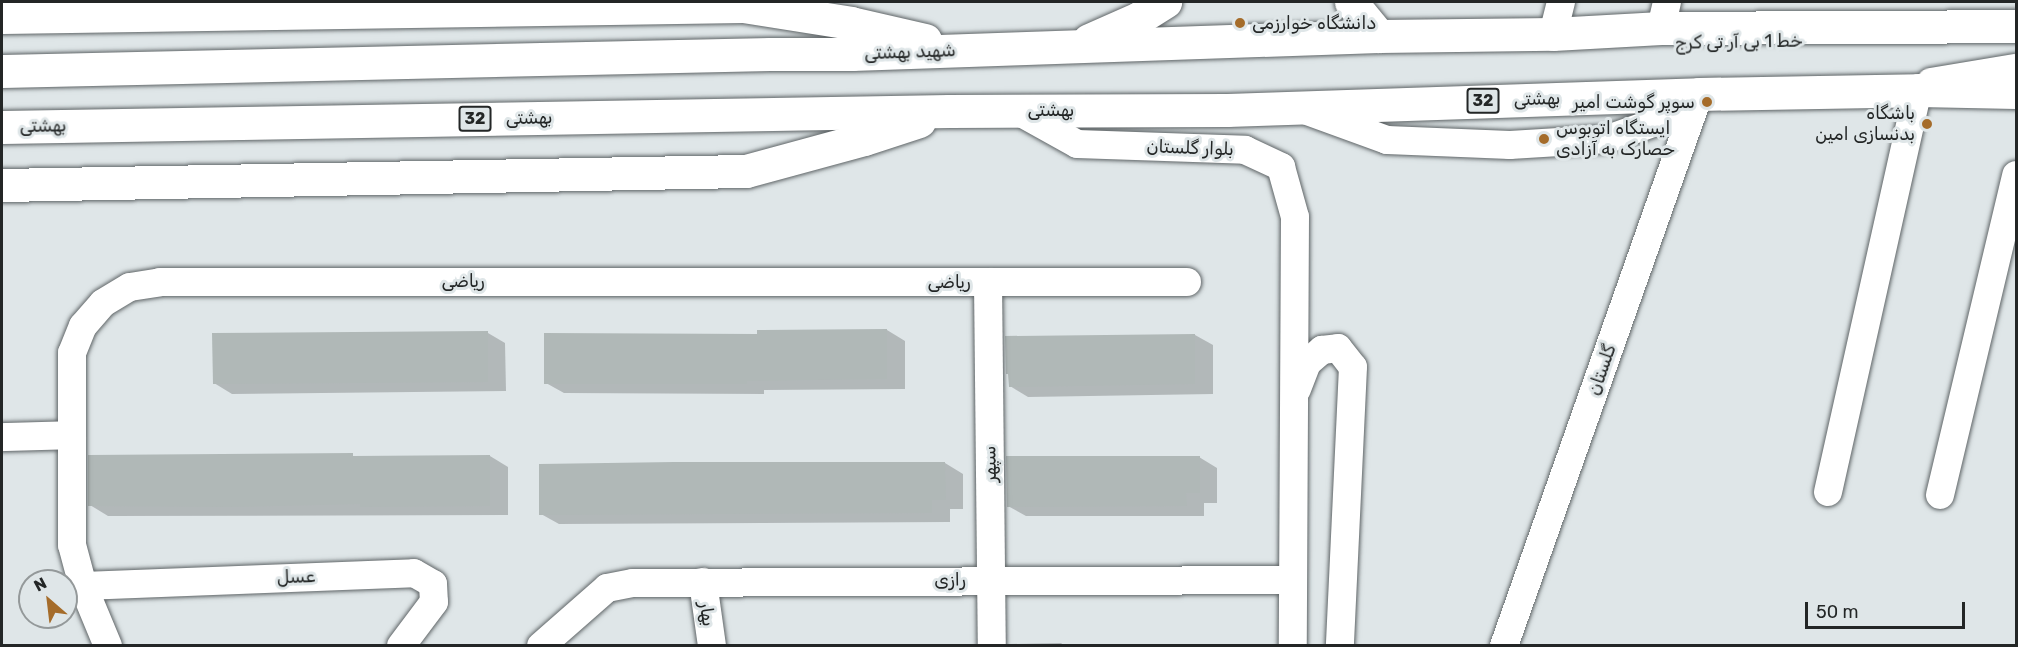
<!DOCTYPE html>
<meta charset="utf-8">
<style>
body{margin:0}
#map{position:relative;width:2018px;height:647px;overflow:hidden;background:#dfe6e8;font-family:Rubik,Vazirmatn,sans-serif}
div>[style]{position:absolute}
.shadow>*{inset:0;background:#0003}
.building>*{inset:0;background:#b0b8b7}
.roads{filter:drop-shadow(0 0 2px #5f6567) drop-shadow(0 0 2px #5f6567)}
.minor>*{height:28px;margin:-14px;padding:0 14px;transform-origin:14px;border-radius:14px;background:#fff}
.major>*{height:33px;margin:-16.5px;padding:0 16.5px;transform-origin:16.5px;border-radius:16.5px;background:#fff}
.dots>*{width:16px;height:16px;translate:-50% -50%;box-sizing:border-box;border:3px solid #dfe6e8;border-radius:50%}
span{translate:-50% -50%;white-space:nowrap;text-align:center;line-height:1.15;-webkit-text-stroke:6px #dfe6e8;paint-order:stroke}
.shield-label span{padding:2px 4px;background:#dfe6e8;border:2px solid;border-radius:4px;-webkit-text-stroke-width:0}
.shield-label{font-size:16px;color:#232626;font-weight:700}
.poi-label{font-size:18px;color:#232626}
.left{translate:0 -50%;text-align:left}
.right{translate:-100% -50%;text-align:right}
.street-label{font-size:18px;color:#232626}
.frame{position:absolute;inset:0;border:3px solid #232626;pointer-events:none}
.north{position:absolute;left:18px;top:569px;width:60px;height:60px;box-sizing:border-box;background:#dfe6e8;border:2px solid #94999a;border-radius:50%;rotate:332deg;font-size:16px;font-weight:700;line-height:24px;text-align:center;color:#232626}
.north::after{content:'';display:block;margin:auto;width:21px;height:27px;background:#a56c2a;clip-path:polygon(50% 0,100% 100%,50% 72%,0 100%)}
.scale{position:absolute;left:1805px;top:602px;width:160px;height:27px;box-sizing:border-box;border:3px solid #232626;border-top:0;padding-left:8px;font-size:18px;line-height:21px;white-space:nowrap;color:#232626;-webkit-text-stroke:4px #dfe6e8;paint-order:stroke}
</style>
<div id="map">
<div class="shadow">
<i style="clip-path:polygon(887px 330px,905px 341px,905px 389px,764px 390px,764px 394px,564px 393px,546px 383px)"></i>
<i style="clip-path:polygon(488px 333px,505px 343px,506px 391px,232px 394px,214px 383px)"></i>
<i style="clip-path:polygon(1195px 335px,1213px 345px,1213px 394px,1028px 397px,1010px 386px,1010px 375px)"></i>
<i style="clip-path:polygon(490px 456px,508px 467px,508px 515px,108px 516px,90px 505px)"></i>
<i style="clip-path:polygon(1199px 457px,1217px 468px,1217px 503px,1204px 503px,1204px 516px,1026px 516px,1008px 506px)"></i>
<i style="clip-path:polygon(945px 463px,963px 474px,963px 509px,950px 509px,950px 522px,559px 524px,541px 514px,541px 465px)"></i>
<i style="clip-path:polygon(1061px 643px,1065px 646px,1009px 646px,1010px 644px)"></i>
</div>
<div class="building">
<i style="clip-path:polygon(887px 329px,887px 379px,747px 381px,747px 384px,544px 384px,544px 333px,757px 334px,757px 330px)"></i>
<i style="clip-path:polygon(488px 331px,488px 382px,213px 384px,212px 333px)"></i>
<i style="clip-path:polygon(1195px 334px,1195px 384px,1009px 387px,1008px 374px,1006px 374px,1005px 336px)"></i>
<i style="clip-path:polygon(353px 453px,353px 456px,490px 455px,490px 506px,360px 507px,360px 504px,229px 507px,88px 506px,88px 455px)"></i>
<i style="clip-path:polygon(1006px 456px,1200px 456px,1200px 493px,1186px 493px,1187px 506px,1007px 507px)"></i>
<i style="clip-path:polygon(674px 462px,945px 462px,946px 500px,932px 500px,932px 513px,539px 515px,539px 464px)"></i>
</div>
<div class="roads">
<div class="minor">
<i style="left:1661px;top:28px;width:27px;rotate:-77deg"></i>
<i style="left:1553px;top:34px;width:33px;rotate:-76deg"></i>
<i style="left:1931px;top:82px;width:86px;rotate:-9.4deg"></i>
<i style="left:1302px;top:109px;width:90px;rotate:20deg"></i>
<i style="left:1387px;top:140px;width:123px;rotate:2.3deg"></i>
<i style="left:1510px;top:145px;width:98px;rotate:-3.5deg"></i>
<i style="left:1608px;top:139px;width:63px;rotate:-19.6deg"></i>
<i style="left:1667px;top:118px;width:40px;rotate:-37deg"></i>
<i style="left:1016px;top:110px;width:70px;rotate:29.1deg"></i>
<i style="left:1077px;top:144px;width:168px;rotate:2deg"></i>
<i style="left:1245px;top:150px;width:40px;rotate:25deg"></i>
<i style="left:1281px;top:167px;width:52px;rotate:74.4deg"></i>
<i style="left:1295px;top:217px;width:429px;rotate:90.3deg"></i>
<i style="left:988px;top:282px;width:364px;rotate:89.4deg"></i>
<i style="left:1297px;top:389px;width:28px;rotate:-69deg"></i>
<i style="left:1307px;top:363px;width:20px;rotate:-41deg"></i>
<i style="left:1322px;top:350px;width:16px;rotate:-7deg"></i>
<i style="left:1338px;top:348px;width:24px;rotate:52deg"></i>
<i style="left:1353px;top:367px;width:279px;rotate:92.7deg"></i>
<i style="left:2px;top:437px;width:70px;rotate:-1.6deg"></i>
<i style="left:1828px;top:492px;width:412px;rotate:-77.4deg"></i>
<i style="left:1940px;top:495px;width:329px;rotate:-76.6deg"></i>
<i style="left:703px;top:582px;width:65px;rotate:82deg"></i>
<i style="left:83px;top:586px;width:331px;rotate:-2.2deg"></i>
<i style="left:414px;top:573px;width:22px;rotate:30deg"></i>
<i style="left:433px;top:584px;width:18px;rotate:87deg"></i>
<i style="left:434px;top:602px;width:55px;rotate:126.9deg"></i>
<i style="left:108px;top:646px;width:65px;rotate:-112.6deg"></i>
<i style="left:83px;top:586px;width:42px;rotate:-105deg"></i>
<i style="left:72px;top:545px;width:192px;rotate:-90deg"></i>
<i style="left:72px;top:353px;width:29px;rotate:-68deg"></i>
<i style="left:83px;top:326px;width:30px;rotate:-49deg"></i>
<i style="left:103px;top:303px;width:31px;rotate:-31deg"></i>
<i style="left:130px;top:287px;width:30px;rotate:-9deg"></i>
<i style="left:160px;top:282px;width:1027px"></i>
<i style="left:541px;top:646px;width:88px;rotate:-41.3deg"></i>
<i style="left:607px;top:588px;width:26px;rotate:-11deg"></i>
<i style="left:633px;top:583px;width:660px;rotate:-0.26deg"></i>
<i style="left:1504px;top:646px;width:585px;rotate:-70.54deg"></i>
</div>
<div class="major">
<i style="left:1351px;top:2px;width:44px;rotate:50.5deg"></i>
<i style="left:2px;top:17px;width:741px;rotate:-0.85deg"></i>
<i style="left:743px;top:6px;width:109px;rotate:8.9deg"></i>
<i style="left:851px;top:23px;width:76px;rotate:12.9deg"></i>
<i style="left:1089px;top:40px;width:55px;rotate:-23.7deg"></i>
<i style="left:1139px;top:18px;width:31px;rotate:-32deg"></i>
<i style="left:2px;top:71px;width:768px;rotate:-1.27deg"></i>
<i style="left:770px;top:54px;width:82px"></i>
<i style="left:852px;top:54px;width:527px;rotate:-1.96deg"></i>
<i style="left:1379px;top:36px;width:174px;rotate:-0.7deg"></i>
<i style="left:1553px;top:34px;width:108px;rotate:-3.2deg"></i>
<i style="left:1661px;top:28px;width:355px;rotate:-0.3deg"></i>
<i style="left:2px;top:127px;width:947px;rotate:-0.97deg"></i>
<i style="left:949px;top:111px;width:278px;rotate:-0.2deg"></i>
<i style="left:1227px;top:110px;width:472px;rotate:-1.9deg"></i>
<i style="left:1699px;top:94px;width:219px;rotate:-1deg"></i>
<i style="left:1918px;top:90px;width:98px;rotate:1.2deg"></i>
<i style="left:2px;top:185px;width:744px;rotate:-1.08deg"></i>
<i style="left:746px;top:171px;width:122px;rotate:-15.2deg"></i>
<i style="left:864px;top:139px;width:58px;rotate:-18.1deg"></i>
</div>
</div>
<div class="dots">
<i style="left:1240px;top:23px;background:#a56c2a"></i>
<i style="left:1707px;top:102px;background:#a56c2a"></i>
<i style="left:1927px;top:124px;background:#a56c2a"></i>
<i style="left:1544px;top:139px;background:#a56c2a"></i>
</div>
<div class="shield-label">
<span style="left:1483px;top:101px">32</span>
<span style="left:475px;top:119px">32</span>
</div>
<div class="poi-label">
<span class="left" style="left:1252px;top:23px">دانشگاه خوارزمی</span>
<span class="right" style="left:1695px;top:102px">سوپر گوشت امیر</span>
<span class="right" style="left:1915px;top:124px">باشگاه<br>بدنسازی امین</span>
<span class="left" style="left:1556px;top:139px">ایستگاه اتوبوس<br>حصارک به آزادی</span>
</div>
<div class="street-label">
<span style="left:1739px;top:42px;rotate:-1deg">خط 1 بی آر تی کرج</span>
<span style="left:910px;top:52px;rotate:-2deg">شهید بهشتی</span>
<span style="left:1537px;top:99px;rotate:-2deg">بهشتی</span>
<span style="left:1051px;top:110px">بهشتی</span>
<span style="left:529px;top:118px;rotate:-1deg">بهشتى</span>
<span style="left:43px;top:126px;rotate:-1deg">بهشتى</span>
<span style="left:1190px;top:148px;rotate:2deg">بلوار گلستان</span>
<span style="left:463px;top:281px">ریاضی</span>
<span style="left:949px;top:282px">ریاضی</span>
<span style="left:1602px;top:370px;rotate:-71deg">گلستان</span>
<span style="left:990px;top:464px;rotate:-91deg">سپهر</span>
<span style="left:296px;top:577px;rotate:-2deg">عسل</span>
<span style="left:950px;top:580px;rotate:-1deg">رازی</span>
<span style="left:707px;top:614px;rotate:82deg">بهار</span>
</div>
<div class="frame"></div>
<div class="north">N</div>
<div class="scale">50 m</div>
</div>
